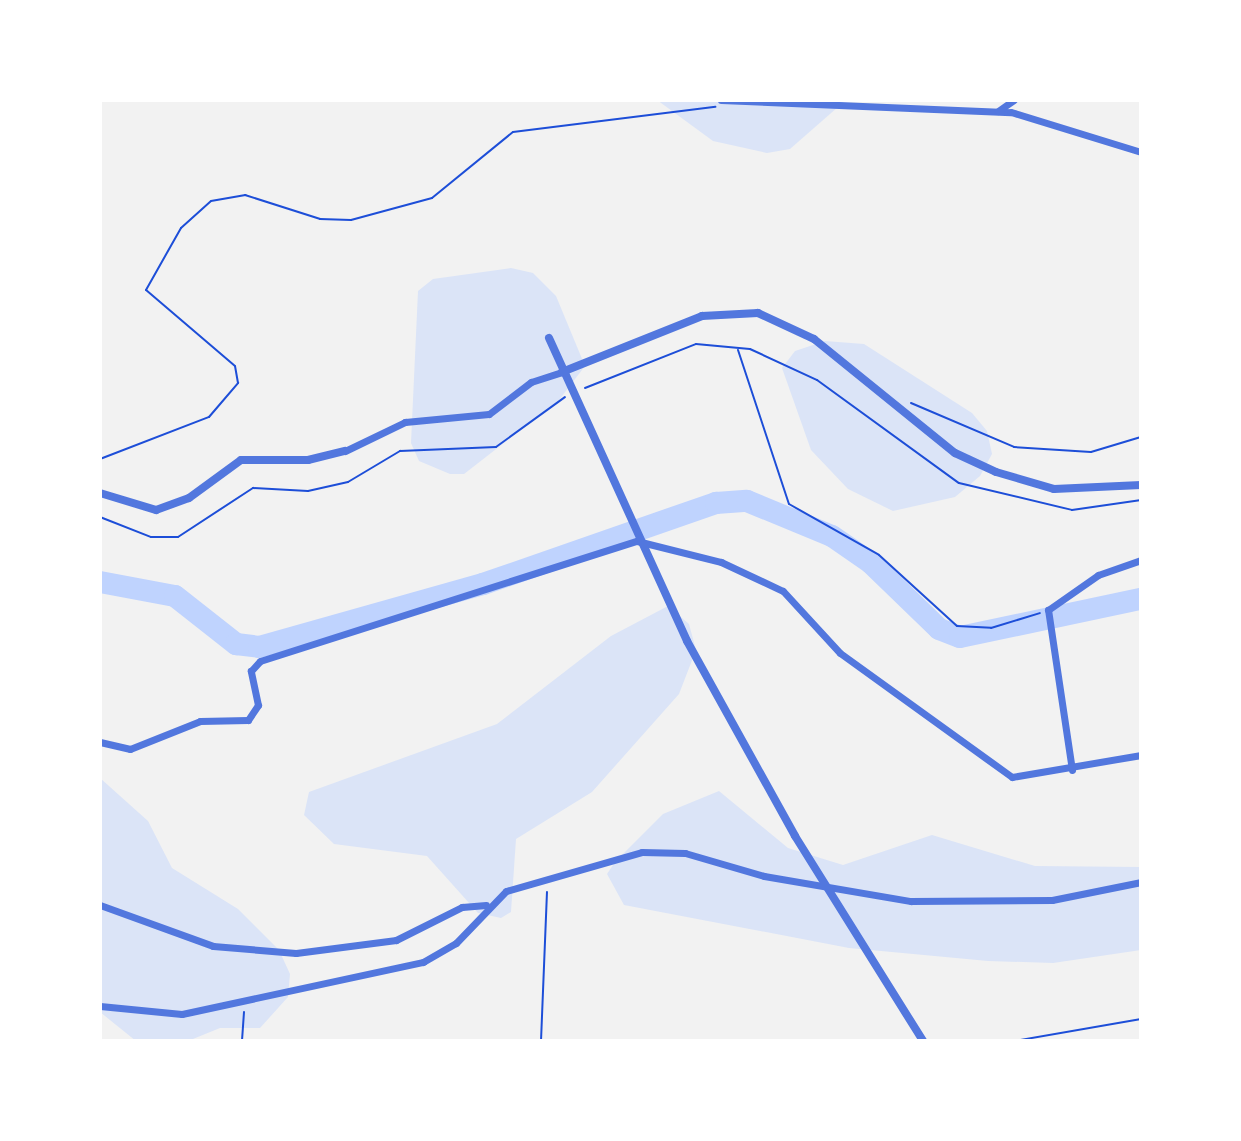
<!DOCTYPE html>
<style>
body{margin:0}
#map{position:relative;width:1241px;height:1141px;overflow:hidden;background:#f2f2f2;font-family:Rubik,sans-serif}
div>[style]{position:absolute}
.green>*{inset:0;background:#dbe4f7}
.river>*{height:22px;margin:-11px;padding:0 11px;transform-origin:11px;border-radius:11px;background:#bfd3fe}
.path>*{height:2px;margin:-1px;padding:0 1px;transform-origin:1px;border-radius:1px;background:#1d4ed8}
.minor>*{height:7px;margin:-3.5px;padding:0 3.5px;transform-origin:3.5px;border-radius:3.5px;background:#5277de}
.tertiary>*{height:8px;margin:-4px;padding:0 4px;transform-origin:4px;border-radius:4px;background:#5277de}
span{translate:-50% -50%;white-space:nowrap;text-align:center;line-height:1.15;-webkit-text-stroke:6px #fff;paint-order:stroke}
.frame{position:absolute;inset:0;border:102px solid #fff;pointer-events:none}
</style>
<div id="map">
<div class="green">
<i style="clip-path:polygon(657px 100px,846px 100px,790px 149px,767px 153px,713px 141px)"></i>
<i style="clip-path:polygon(511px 268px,533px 273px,556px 296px,585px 366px,559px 400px,464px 474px,450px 474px,419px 461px,411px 443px,418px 291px,433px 279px)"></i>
<i style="clip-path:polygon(825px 341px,864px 344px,972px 413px,987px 431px,992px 454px,980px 476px,955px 497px,893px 511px,848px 489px,811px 450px,782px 368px,795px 351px)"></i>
<i style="clip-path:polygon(668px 606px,689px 624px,696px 650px,679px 694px,592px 792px,516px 839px,511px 912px,501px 918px,478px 913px,427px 856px,334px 844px,304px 815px,309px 792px,497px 724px,611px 636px)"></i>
<i style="clip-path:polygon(100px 778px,148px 821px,172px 868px,238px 909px,279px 950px,290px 974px,288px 997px,260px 1028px,220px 1028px,188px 1041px,136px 1041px,100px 1012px)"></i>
<i style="clip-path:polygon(719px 791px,788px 848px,843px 865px,932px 835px,1035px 866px,1141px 867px,1141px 950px,1053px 963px,988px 961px,849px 948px,624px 905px,607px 874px,615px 862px,663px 814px)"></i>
</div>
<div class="river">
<i style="left:100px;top:582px;width:76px;rotate:10.6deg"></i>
<i style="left:175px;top:596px;width:78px;rotate:38.2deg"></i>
<i style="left:236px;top:644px;width:23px;rotate:7deg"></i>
<i style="left:259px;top:647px;width:233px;rotate:-15.7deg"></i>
<i style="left:483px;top:584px;width:247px;rotate:-19.2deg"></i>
<i style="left:716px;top:503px;width:31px;rotate:-4deg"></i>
<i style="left:747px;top:501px;width:92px;rotate:22.4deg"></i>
<i style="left:832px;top:536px;width:47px;rotate:34.7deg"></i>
<i style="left:871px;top:563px;width:95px;rotate:44.1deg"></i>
<i style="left:939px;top:629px;width:22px;rotate:21deg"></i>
<i style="left:960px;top:637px;width:185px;rotate:-11.9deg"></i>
</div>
<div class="path">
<i style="left:738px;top:350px;width:162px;rotate:71.7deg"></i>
<i style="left:789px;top:504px;width:103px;rotate:29.5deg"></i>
<i style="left:879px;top:555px;width:105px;rotate:42.3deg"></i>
<i style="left:957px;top:626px;width:34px;rotate:3deg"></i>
<i style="left:991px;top:628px;width:51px;rotate:-17deg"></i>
<i style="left:585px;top:388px;width:119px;rotate:-21.6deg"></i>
<i style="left:696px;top:344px;width:54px;rotate:5.3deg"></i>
<i style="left:750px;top:349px;width:74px;rotate:24.8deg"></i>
<i style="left:817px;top:380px;width:175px;rotate:36deg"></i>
<i style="left:959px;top:483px;width:116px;rotate:13.4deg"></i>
<i style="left:1072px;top:510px;width:70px;rotate:-8.2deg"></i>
<i style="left:911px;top:403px;width:112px;rotate:23.1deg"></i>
<i style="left:1014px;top:447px;width:77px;rotate:3.7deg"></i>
<i style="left:1091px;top:452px;width:52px;rotate:-16.7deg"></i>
<i style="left:100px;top:459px;width:117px;rotate:-21.1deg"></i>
<i style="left:209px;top:417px;width:45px;rotate:-49.5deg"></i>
<i style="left:238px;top:383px;width:17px;rotate:-100deg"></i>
<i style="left:235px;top:366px;width:117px;rotate:-139.5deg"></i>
<i style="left:146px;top:290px;width:71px;rotate:-60.6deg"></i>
<i style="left:181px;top:228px;width:40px;rotate:-42deg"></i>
<i style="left:211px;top:201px;width:35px;rotate:-10deg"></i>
<i style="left:245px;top:195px;width:79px;rotate:17.7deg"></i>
<i style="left:320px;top:219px;width:31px;rotate:2deg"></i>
<i style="left:351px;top:220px;width:84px;rotate:-15.2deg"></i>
<i style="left:432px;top:198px;width:104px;rotate:-39.2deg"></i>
<i style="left:513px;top:132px;width:204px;rotate:-7.1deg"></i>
<i style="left:100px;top:517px;width:55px;rotate:21.4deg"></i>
<i style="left:151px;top:537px;width:27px"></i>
<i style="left:178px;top:537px;width:90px;rotate:-33.2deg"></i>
<i style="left:253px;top:488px;width:55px;rotate:3.1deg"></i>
<i style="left:308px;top:491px;width:41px;rotate:-12.7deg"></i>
<i style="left:348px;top:482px;width:61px;rotate:-30.8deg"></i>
<i style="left:400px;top:451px;width:96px;rotate:-2.4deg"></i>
<i style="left:496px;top:447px;width:85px;rotate:-35.9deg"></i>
<i style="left:244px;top:1012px;width:28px;rotate:94deg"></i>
<i style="left:242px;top:1040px;width:135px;rotate:0.4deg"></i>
<i style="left:541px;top:1041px;width:149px;rotate:-87.7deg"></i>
<i style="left:1015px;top:1041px;width:128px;rotate:-9.9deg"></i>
</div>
<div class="minor">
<i style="left:721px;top:100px;width:290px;rotate:2.4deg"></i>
<i style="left:1011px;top:112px;width:136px;rotate:17.1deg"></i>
<i style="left:998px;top:111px;width:19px;rotate:-35deg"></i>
<i style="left:345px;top:451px;width:67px;rotate:-25.8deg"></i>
<i style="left:405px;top:422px;width:84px;rotate:-5.4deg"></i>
<i style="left:489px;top:414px;width:53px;rotate:-37.3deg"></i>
<i style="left:531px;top:382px;width:33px;rotate:-18deg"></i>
<i style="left:100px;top:742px;width:31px;rotate:13deg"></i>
<i style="left:130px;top:749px;width:75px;rotate:-21.8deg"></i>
<i style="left:200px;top:721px;width:48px;rotate:-1.2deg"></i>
<i style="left:248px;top:720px;width:18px;rotate:-56deg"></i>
<i style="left:258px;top:705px;width:35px;rotate:-102deg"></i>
<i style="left:251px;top:671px;width:13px;rotate:-48deg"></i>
<i style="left:260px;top:661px;width:396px;rotate:-17.7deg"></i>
<i style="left:637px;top:541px;width:87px;rotate:14deg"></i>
<i style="left:721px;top:562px;width:68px;rotate:25.1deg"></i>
<i style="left:783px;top:591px;width:84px;rotate:47.4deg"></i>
<i style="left:840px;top:653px;width:212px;rotate:35.8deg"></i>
<i style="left:1012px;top:777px;width:131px;rotate:-9.7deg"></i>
<i style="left:1072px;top:770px;width:162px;rotate:-98.5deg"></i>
<i style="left:1048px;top:610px;width:61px;rotate:-35deg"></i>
<i style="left:1098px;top:575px;width:46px;rotate:-19.2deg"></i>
<i style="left:100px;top:905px;width:120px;rotate:19.9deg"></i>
<i style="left:213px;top:946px;width:83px;rotate:4.8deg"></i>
<i style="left:296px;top:953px;width:101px;rotate:-7.4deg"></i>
<i style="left:396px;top:940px;width:74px;rotate:-26.6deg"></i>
<i style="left:462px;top:907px;width:24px;rotate:-5deg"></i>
<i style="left:100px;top:1006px;width:82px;rotate:5.6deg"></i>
<i style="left:182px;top:1014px;width:247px;rotate:-12.2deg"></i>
<i style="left:423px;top:962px;width:38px;rotate:-30deg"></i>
<i style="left:456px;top:943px;width:72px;rotate:-46.1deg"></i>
<i style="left:506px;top:891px;width:141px;rotate:-16deg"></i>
<i style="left:642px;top:852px;width:43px;rotate:1.3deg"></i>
<i style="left:685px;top:853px;width:82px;rotate:16.2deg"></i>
<i style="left:764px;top:876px;width:149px;rotate:9.7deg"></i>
<i style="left:911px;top:901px;width:141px;rotate:-0.4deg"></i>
<i style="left:1052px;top:900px;width:91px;rotate:-11.4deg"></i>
</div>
<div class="tertiary">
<i style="left:549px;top:338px;width:333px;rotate:65.5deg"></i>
<i style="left:687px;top:641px;width:223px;rotate:61deg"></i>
<i style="left:795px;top:836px;width:242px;rotate:58deg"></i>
<i style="left:562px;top:372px;width:151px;rotate:-21.8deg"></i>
<i style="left:702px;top:316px;width:56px;rotate:-3.1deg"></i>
<i style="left:758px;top:313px;width:62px;rotate:24.9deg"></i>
<i style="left:814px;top:339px;width:181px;rotate:39deg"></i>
<i style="left:955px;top:453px;width:45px;rotate:24.9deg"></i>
<i style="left:996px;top:472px;width:60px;rotate:16.3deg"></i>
<i style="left:1054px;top:489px;width:87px;rotate:-2.6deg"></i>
<i style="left:100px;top:493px;width:59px;rotate:16.9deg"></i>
<i style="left:156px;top:510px;width:35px;rotate:-20deg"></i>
<i style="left:189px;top:498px;width:64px;rotate:-36.2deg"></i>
<i style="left:241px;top:460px;width:67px"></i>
<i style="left:308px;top:460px;width:38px;rotate:-14deg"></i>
</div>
<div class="frame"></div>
</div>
